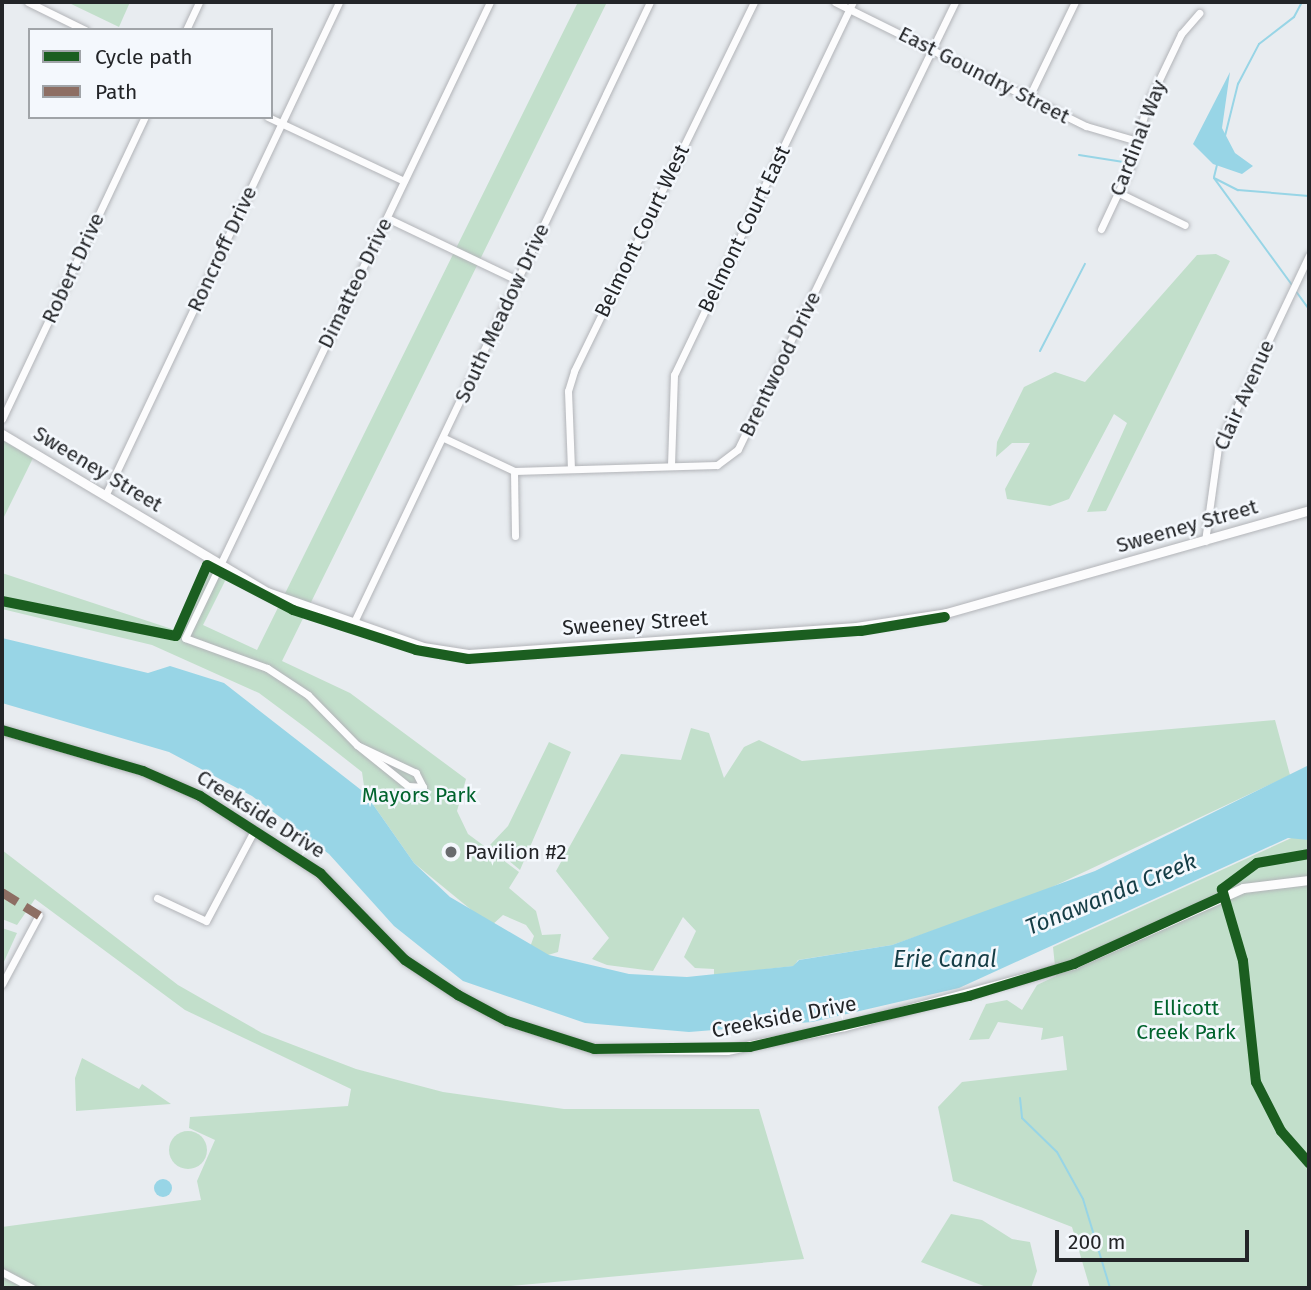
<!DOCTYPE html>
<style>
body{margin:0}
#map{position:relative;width:1311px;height:1290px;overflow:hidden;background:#e8ecf0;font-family:"Fira Sans",sans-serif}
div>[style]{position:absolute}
.green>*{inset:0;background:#c2dfcb}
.round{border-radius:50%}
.water>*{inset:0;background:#98d5e6}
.stream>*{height:2px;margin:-1px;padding:0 1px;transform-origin:1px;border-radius:1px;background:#98d5e6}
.roads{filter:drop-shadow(0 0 2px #b2b4b8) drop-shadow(0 0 2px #b2b4b8)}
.minor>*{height:7px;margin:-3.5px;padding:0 3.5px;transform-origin:3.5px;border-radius:3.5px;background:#fcfcfd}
.tertiary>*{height:9px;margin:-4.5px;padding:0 4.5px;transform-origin:4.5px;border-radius:4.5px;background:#fcfcfd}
.quiet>*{height:9px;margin-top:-4.5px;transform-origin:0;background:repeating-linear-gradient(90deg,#8d6e63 0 18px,transparent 0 27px)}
.cycleway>*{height:10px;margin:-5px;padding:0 5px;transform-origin:5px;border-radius:5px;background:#1b5e20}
.dots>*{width:19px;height:19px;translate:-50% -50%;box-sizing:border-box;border:4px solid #f4f8fd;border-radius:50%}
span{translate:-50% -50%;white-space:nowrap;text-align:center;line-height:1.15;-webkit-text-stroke:5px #f4f8fd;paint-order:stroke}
.street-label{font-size:21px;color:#232528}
.park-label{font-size:21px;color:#01632d}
.poi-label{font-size:21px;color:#232528}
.left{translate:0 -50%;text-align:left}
.water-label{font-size:23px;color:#153d46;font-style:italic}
.frame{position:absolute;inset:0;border:4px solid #232528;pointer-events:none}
.legend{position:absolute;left:28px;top:28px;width:245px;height:91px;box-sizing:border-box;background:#f4f8fd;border:2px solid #a0a4a8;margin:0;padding:9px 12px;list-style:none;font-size:21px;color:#232528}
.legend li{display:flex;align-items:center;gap:14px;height:35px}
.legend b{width:35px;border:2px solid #a0a4a8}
.scale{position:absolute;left:1055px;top:1230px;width:194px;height:32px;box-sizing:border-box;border:4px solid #232528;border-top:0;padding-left:9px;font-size:21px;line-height:24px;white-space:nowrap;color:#232528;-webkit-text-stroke:5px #f4f8fd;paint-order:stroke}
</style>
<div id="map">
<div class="green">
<i style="clip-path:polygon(67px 2px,130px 2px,119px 27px)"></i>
<i style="clip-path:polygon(578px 2px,607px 2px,282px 661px,350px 693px,466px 779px,457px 811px,468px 834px,519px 872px,509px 888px,536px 911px,542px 935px,561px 934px,558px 952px,538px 958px,529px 950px,534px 936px,526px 925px,503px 915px,491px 926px,414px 863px,365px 793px,362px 772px,306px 728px,259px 693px,152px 645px,2px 609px,2px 573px,175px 630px,209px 566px,227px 577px,203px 625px,257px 650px)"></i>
<i style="clip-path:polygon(1216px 254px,1230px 261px,1106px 511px,1087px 512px,1127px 423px,1114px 414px,1069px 499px,1050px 506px,1007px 499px,1005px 489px,1030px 443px,1012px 443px,996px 457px,997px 442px,1024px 387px,1055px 372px,1085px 382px,1197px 255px)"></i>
<i style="clip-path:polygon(2px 440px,33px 458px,2px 521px)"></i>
<i style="clip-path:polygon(1275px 720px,1290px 775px,1033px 896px,892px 945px,798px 960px,794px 966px,714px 975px,714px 969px,695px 968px,684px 957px,696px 931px,683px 917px,653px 971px,607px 965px,592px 959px,609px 938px,556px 871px,621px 754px,681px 760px,691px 728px,709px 733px,724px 778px,744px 747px,759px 740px,802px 761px)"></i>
<i style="clip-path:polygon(549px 742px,571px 752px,520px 870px,490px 845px,508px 826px)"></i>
<i style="clip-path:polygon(1309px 830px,1309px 1288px,1090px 1288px,1072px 1227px,953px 1181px,938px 1107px,962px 1082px,1067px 1070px,1063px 1036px,1041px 1040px,1043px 1028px,998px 1022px,989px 1039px,969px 1040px,986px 1004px,1007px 1000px,1022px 1010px,1037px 985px,1056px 976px,1053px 947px)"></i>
<i style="clip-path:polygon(2px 850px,178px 985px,262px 1033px,356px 1069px,443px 1092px,564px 1109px,759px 1109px,804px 1259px,489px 1288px,2px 1288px,2px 1227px,201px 1200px,197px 1181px,215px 1140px,189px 1128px,190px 1117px,348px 1106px,351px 1089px,185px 1010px,35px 899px,17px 925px,2px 919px)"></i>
<i style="clip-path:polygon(2px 928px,17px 933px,2px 966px)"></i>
<i style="clip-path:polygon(82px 1058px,139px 1089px,142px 1084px,171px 1104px,76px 1111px,75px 1078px)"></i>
<i class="round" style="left:169px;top:1131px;width:38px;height:38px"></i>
<i style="clip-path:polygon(951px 1214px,982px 1220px,1012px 1239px,1030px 1242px,1037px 1271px,1031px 1288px,989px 1288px,921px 1262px)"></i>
</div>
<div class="water">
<i style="clip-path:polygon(1230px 72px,1222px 128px,1235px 153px,1253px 166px,1242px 174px,1213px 164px,1193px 144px)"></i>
<i style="clip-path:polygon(2px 638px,148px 673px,170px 666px,224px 683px,365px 793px,414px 863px,450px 897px,549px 955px,629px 974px,687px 977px,793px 966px,799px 960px,892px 945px,1095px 871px,1309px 765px,1309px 840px,1288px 838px,959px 988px,812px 1022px,689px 1032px,585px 1023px,463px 981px,394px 926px,329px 854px,252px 796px,169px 752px,2px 703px)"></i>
<i class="round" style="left:154px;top:1179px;width:18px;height:18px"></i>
</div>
<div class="stream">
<i style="left:1225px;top:136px;width:54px;rotate:-76deg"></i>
<i style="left:1238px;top:84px;width:45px;rotate:-62.3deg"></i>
<i style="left:1259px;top:44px;width:44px;rotate:-37.6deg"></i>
<i style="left:1294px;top:17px;width:17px;rotate:-62deg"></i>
<i style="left:1079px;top:155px;width:45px;rotate:9deg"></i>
<i style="left:1214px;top:177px;width:12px;rotate:-76deg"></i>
<i style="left:1292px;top:285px;width:132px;rotate:-126.1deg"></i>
<i style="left:1214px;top:178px;width:27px;rotate:27deg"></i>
<i style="left:1238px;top:190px;width:71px;rotate:4.8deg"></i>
<i style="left:1295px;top:290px;width:24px;rotate:54deg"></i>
<i style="left:1040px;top:351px;width:98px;rotate:-62.7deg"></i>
<i style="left:1020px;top:1098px;width:20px;rotate:84deg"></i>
<i style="left:1022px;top:1118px;width:49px;rotate:44.2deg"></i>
<i style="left:1057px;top:1152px;width:54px;rotate:61deg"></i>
<i style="left:1083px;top:1199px;width:93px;rotate:73.1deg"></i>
</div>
<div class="roads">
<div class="minor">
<i style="left:28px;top:2px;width:64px;rotate:26.2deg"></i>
<i style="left:835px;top:2px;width:280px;rotate:26.3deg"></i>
<i style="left:1086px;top:126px;width:53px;rotate:16.4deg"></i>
<i style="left:186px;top:30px;width:31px;rotate:-65deg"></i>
<i style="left:1029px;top:97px;width:106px;rotate:-64.2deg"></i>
<i style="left:268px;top:117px;width:150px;rotate:25.2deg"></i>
<i style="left:1119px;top:193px;width:73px;rotate:25.9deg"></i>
<i style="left:387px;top:218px;width:144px;rotate:25.5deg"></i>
<i style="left:1101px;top:229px;width:68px;rotate:-64.9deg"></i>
<i style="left:1130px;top:167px;width:64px;rotate:-74.7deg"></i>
<i style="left:1147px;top:105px;width:79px;rotate:-64.4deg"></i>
<i style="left:1181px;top:34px;width:28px;rotate:-49deg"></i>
<i style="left:2px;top:419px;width:334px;rotate:-64.7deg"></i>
<i style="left:444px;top:438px;width:77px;rotate:25.2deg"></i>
<i style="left:514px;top:471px;width:203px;rotate:-1.7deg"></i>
<i style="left:717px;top:465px;width:26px;rotate:-37deg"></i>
<i style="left:738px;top:449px;width:497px;rotate:-64.1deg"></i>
<i style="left:671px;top:465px;width:90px;rotate:-88.1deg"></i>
<i style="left:674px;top:375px;width:414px;rotate:-64.4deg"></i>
<i style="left:571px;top:469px;width:78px;rotate:-92.2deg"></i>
<i style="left:568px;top:391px;width:21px;rotate:-73deg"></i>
<i style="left:574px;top:371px;width:411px;rotate:-64deg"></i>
<i style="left:514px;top:471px;width:65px;rotate:89.1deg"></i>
<i style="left:105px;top:496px;width:547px;rotate:-64.65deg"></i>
<i style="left:1205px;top:541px;width:95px;rotate:-82.1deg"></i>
<i style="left:1218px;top:447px;width:212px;rotate:-64.6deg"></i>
<i style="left:353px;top:624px;width:689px;rotate:-64.48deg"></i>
<i style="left:357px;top:745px;width:65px;rotate:38.8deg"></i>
<i style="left:408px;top:786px;width:15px;rotate:4deg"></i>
<i style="left:423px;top:787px;width:16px;rotate:-117deg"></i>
<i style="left:416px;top:773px;width:65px;rotate:-154.6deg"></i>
<i style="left:357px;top:745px;width:70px;rotate:-134.4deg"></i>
<i style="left:308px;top:695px;width:49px;rotate:-146.6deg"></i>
<i style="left:267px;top:668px;width:87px;rotate:-159.9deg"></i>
<i style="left:185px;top:638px;width:705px;rotate:-64.38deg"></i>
<i style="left:157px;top:898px;width:54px;rotate:25.1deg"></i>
<i style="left:206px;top:921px;width:104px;rotate:-62deg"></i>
<i style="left:2px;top:984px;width:78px;rotate:-61.8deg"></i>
<i style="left:2px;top:1272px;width:34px;rotate:28deg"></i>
</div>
<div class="tertiary">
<i style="left:2px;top:434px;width:309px;rotate:30.8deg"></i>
<i style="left:267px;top:592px;width:165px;rotate:19.4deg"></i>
<i style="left:423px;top:647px;width:47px;rotate:8.7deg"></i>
<i style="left:469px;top:654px;width:388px;rotate:-4deg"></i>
<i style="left:856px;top:627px;width:91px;rotate:-8.8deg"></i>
<i style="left:946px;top:613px;width:377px;rotate:-15.8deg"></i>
<i style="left:2px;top:730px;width:147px;rotate:16.2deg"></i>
<i style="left:143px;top:771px;width:62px;rotate:23.7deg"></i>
<i style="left:200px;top:796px;width:143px;rotate:32.7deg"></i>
<i style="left:320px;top:873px;width:122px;rotate:45.7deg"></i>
<i style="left:405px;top:960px;width:64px;rotate:33.4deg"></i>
<i style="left:458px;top:995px;width:55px;rotate:28deg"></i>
<i style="left:507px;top:1021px;width:91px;rotate:17.8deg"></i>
<i style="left:594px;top:1049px;width:133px;rotate:0.4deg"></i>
<i style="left:727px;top:1050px;width:120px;rotate:-11.5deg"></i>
<i style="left:845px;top:1026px;width:237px;rotate:-15.1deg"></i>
<i style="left:1074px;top:964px;width:185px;rotate:-24.2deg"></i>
<i style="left:1243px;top:888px;width:66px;rotate:-6.9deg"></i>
</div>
</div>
<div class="quiet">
<i style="left:2px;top:892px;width:44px;rotate:31.9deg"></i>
</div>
<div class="cycleway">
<i style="left:2px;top:601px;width:177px;rotate:11.4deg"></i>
<i style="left:176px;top:636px;width:77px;rotate:-66.4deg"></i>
<i style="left:207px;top:565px;width:97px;rotate:27.6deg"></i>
<i style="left:293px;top:610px;width:129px;rotate:18deg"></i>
<i style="left:416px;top:650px;width:53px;rotate:9.8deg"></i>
<i style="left:468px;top:659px;width:394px;rotate:-4.1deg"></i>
<i style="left:861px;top:631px;width:85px;rotate:-9.5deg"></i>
<i style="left:2px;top:730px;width:147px;rotate:16.2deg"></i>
<i style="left:143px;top:771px;width:62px;rotate:23.7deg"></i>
<i style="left:200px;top:796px;width:143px;rotate:32.7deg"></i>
<i style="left:320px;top:873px;width:122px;rotate:45.7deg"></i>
<i style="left:405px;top:960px;width:64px;rotate:33.4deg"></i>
<i style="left:458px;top:995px;width:55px;rotate:28deg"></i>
<i style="left:507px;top:1021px;width:91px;rotate:17.8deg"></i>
<i style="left:594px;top:1049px;width:156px;rotate:-0.7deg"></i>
<i style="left:750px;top:1047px;width:225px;rotate:-13.1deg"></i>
<i style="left:969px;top:996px;width:110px;rotate:-16.9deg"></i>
<i style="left:1074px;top:964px;width:164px;rotate:-24.5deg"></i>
<i style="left:1309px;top:854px;width:53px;rotate:170.2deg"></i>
<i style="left:1257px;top:863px;width:44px;rotate:143.4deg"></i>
<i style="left:1222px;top:889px;width:75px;rotate:73.7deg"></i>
<i style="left:1243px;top:961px;width:122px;rotate:83.9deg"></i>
<i style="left:1256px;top:1082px;width:55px;rotate:63deg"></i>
<i style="left:1281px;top:1131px;width:43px;rotate:48.8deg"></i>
</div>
<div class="dots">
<i style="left:451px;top:852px;background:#686b6e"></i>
</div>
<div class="street-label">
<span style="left:984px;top:75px;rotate:27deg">East Goundry Street</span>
<span style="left:1138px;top:138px;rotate:-69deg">Cardinal Way</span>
<span style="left:744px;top:229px;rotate:-64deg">Belmont Court East</span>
<span style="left:642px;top:231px;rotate:-64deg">Belmont Court West</span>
<span style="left:222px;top:249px;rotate:-65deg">Roncroff Drive</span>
<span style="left:73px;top:268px;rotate:-65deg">Robert Drive</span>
<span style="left:355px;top:283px;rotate:-64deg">Dimatteo Drive</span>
<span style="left:502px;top:313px;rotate:-65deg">South Meadow Drive</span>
<span style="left:780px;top:364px;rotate:-64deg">Brentwood Drive</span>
<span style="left:1244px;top:395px;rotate:-66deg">Clair Avenue</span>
<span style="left:98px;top:469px;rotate:31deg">Sweeney Street</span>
<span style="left:1187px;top:526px;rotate:-16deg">Sweeney Street</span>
<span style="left:635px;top:623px;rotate:-4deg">Sweeney Street</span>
<span style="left:261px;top:814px;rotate:32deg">Creekside Drive</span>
<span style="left:784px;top:1017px;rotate:-11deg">Creekside Drive</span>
</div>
<div class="park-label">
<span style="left:419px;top:795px">Mayors Park</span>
<span style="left:1186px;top:1020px">Ellicott<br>Creek Park</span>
</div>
<div class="poi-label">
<span class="left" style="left:465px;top:852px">Pavilion #2</span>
</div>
<div class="water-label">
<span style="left:1111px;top:894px;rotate:-22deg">Tonawanda Creek</span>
<span style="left:945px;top:959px">Erie Canal</span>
</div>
<div class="frame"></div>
<ul class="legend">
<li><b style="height:9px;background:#1b5e20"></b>Cycle path</li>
<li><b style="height:9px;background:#8d6e63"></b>Path</li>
</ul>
<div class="scale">200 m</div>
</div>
